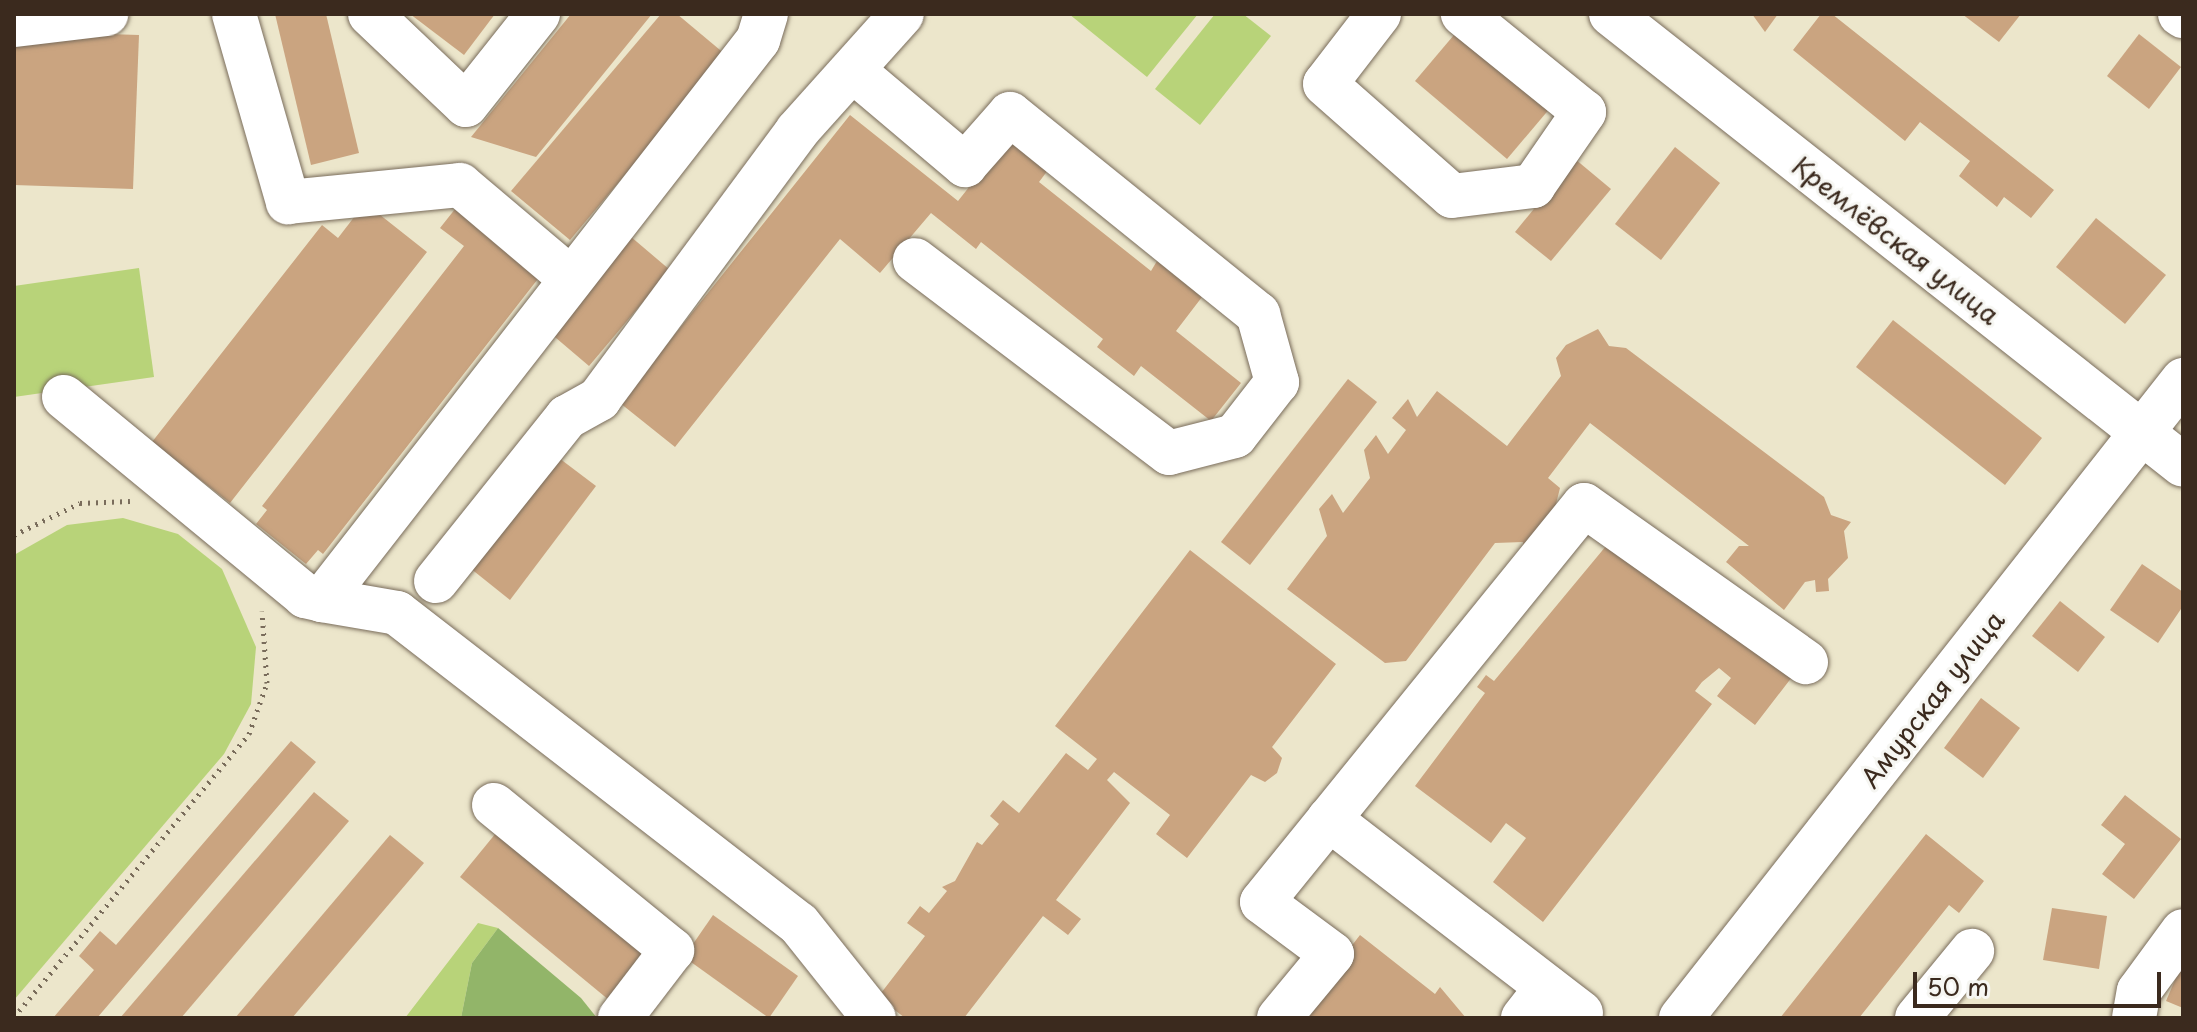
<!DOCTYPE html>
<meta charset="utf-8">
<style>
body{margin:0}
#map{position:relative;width:2197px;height:1032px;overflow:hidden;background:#ece6cb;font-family:"Playpen Sans",sans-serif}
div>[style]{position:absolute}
.green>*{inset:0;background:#b8d379}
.forest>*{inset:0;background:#92b569}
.building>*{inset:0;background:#caa480}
.path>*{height:5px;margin-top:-2.5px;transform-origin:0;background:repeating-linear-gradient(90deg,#796c5b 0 2px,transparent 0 8px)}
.roads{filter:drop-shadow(0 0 2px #796c5b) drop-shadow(0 0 2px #796c5b)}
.minor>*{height:44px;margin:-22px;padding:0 22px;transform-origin:22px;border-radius:22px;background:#fff}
span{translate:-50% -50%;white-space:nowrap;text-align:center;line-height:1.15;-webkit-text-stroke:6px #f6f6f2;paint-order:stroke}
.street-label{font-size:26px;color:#3b2a1e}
.frame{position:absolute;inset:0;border:16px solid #3b2a1e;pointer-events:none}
.scale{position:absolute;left:1913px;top:972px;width:248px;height:36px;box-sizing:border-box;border:4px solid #3b2a1e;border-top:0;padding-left:10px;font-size:24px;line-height:28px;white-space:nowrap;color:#3b2a1e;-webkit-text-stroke:6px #f6f6f2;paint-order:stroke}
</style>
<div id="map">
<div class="green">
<i style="clip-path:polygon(1069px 14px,1198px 14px,1147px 77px)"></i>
<i style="clip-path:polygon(1215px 14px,1243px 14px,1271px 36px,1200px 125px,1155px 89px)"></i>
<i style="clip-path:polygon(139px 268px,154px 377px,14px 397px,14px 286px)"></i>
<i style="clip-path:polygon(123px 518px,178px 534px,222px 569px,256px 647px,251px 704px,224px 754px,14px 1000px,14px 555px,67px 525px)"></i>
<i style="clip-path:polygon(478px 923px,498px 928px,472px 963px,461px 1018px,405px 1018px)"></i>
</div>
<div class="forest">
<i style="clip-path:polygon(498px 928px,581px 998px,597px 1018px,461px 1018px,472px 963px)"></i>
</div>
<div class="building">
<i style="clip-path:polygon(275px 14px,326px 14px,359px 153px,311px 165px)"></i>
<i style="clip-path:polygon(410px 14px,495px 14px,464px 55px)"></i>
<i style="clip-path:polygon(571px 14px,652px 14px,536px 157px,471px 137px)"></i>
<i style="clip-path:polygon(661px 14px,677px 14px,726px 55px,570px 240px,511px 191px)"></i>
<i style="clip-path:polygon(1752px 14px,1778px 14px,1765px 32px)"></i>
<i style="clip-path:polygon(1821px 14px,1832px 14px,2054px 190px,2031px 218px,2004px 197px,1997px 207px,1959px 176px,1970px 161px,1920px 122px,1905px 141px,1793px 50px)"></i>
<i style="clip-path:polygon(1962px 14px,2021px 14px,1999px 42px)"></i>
<i style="clip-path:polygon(1459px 29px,1551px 107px,1507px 159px,1415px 81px)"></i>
<i style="clip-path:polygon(14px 31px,139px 35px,133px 189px,14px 185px)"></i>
<i style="clip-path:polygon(2139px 34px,2181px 67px,2149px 109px,2107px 76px)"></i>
<i style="clip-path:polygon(850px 115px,958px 201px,1008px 138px,1048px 170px,1039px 182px,1151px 271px,1157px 261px,1202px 297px,1176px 331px,1241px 383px,1211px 421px,1141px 366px,1134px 376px,1097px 347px,1103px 339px,981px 242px,976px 249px,931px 213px,880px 273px,840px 239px,675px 447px,620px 403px)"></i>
<i style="clip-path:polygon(1675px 147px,1720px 183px,1661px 260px,1615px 224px)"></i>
<i style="clip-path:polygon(1575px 159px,1611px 189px,1551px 261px,1515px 232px)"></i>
<i style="clip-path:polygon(463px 199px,548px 266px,323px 554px,318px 550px,306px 564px,256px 524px,267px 510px,262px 506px,464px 246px,440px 228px)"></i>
<i style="clip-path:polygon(365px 203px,427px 252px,230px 503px,152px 442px,322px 225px,338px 238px)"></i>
<i style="clip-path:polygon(2096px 218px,2166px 275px,2125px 324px,2056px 267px)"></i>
<i style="clip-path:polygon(630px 236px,670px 270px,589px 366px,549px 332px)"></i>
<i style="clip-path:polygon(1893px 320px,2042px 438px,2005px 485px,1856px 367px)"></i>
<i style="clip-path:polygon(1598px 329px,1609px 346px,1626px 348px,1824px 497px,1831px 515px,1851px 522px,1844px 531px,1848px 558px,1828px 579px,1829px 591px,1816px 592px,1815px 580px,1805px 582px,1784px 610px,1726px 562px,1739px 546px,1749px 546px,1590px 423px,1548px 478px,1560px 488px,1555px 508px,1524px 550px,1523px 542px,1495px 543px,1406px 661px,1385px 663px,1287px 589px,1327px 536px,1319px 509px,1332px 494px,1343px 513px,1370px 478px,1364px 450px,1376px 435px,1388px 454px,1406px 430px,1392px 418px,1408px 399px,1417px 417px,1437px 391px,1507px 446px,1561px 376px,1556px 358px,1566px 345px)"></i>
<i style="clip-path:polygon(1348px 379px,1377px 402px,1250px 565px,1221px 542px)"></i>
<i style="clip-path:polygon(555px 455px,596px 486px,510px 600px,470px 568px)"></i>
<i style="clip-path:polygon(1616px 534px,1802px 664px,1755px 725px,1717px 696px,1731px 678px,1719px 668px,1702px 682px,1695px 691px,1712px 704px,1543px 922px,1493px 882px,1526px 838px,1506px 823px,1491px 843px,1415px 786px,1485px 693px,1477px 687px,1486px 675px,1494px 681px)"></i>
<i style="clip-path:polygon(1190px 550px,1336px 664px,1272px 747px,1282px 758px,1277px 773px,1265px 782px,1251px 775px,1187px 858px,1156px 834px,1170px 815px,1114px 772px,1107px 780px,1130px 803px,1056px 900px,1081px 919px,1068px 935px,1043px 916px,964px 1018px,905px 1018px,878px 997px,925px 936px,907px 923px,920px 906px,929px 913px,947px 891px,942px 887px,955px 881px,977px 842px,982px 845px,999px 824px,990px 816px,1003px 800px,1019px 813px,1066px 753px,1088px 770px,1097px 759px,1055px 726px)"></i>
<i style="clip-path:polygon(2142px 564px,2183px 592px,2183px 606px,2158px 643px,2110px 610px)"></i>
<i style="clip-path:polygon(2060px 601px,2105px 637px,2078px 672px,2032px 636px)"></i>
<i style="clip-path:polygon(1981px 698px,2020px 728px,1983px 778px,1944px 748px)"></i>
<i style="clip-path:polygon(291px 741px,316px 762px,97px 1018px,53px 1018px,94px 970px,79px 956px,100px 931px,116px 945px)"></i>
<i style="clip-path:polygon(314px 792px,349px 821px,181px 1018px,120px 1018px)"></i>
<i style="clip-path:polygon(2125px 795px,2181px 839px,2134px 899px,2102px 874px,2125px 844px,2101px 825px)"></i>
<i style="clip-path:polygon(496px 833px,651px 961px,615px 1005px,460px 877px)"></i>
<i style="clip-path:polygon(1926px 834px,1984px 881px,1959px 913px,1949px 905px,1859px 1018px,1780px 1018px)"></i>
<i style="clip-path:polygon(390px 835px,424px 863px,292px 1018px,235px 1018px)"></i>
<i style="clip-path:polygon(2052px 908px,2107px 916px,2099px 969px,2043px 960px)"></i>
<i style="clip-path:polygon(713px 915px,798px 976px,769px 1018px,684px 957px)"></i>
<i style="clip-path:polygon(1360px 935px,1435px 994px,1440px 987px,1466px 1018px,1296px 1018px)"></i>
<i style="clip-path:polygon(2183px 961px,2183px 1008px,2166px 1001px)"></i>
</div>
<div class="path">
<i style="left:14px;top:535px;width:73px;rotate:-25.9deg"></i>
<i style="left:80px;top:503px;width:50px;rotate:-2.3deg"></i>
<i style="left:14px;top:1017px;width:368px;rotate:-50.3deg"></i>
<i style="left:249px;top:734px;width:54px;rotate:-70.6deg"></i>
<i style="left:267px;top:683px;width:72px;rotate:-94deg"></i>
</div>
<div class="roads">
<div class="minor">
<i style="left:234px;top:14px;width:196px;rotate:74deg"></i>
<i style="left:288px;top:202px;width:173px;rotate:-5.6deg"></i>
<i style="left:460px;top:185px;width:143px;rotate:40.2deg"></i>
<i style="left:370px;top:14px;width:132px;rotate:43.5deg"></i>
<i style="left:466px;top:105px;width:116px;rotate:-51.6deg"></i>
<i style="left:766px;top:14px;width:27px;rotate:107deg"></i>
<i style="left:758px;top:40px;width:710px;rotate:127.9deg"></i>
<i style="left:322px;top:600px;width:76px;rotate:9.8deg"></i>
<i style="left:397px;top:613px;width:508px;rotate:37.73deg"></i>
<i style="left:799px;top:924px;width:120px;rotate:51.4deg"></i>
<i style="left:1379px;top:14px;width:88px;rotate:127.6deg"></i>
<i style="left:1325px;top:84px;width:169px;rotate:41.4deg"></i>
<i style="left:1452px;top:196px;width:82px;rotate:-7deg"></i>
<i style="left:1533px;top:186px;width:90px;rotate:-55.4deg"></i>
<i style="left:1584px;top:112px;width:156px;rotate:-141deg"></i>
<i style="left:1611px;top:14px;width:728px;rotate:38.25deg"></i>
<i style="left:2180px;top:14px;width:4px;rotate:34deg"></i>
<i style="left:14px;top:25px;width:93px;rotate:-6.8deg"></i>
<i style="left:856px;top:73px;width:143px;rotate:40.2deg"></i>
<i style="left:965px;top:165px;width:68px;rotate:-48.6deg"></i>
<i style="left:1010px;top:114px;width:319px;rotate:38.9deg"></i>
<i style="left:1258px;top:314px;width:71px;rotate:74.4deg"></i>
<i style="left:1277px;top:382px;width:68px;rotate:127.9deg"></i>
<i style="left:1235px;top:436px;width:68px;rotate:165.6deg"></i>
<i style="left:1169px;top:453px;width:319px;rotate:-142.8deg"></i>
<i style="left:64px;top:397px;width:313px;rotate:39.5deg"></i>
<i style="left:305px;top:596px;width:17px;rotate:13deg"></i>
<i style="left:436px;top:581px;width:210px;rotate:-51.4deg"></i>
<i style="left:567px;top:417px;width:37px;rotate:-29deg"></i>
<i style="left:599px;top:399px;width:333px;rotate:-53.5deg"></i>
<i style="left:797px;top:131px;width:157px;rotate:-48.1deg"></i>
<i style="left:494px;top:805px;width:230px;rotate:39.2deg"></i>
<i style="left:672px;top:950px;width:86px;rotate:127.4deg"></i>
<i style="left:1329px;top:819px;width:318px;rotate:37.6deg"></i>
<i style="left:1279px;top:1018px;width:83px;rotate:-50.4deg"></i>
<i style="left:1332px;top:954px;width:87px;rotate:-143.4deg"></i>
<i style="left:1262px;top:902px;width:511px;rotate:-50.96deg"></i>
<i style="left:1584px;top:505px;width:272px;rotate:35.3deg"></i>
<i style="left:1523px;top:1018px;width:39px;rotate:-52deg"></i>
<i style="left:1681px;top:1018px;width:812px;rotate:-51.8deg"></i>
<i style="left:1917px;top:1018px;width:87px;rotate:-50.6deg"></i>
<i style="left:2134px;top:1018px;width:27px;rotate:-80deg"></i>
<i style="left:2139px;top:991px;width:74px;rotate:-53.7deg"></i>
</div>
</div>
<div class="street-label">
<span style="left:1896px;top:240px;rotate:38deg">Кремлёвская улица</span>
<span style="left:1932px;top:699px;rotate:-52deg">Амурская улица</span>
</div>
<div class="frame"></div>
<div class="scale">50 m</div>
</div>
